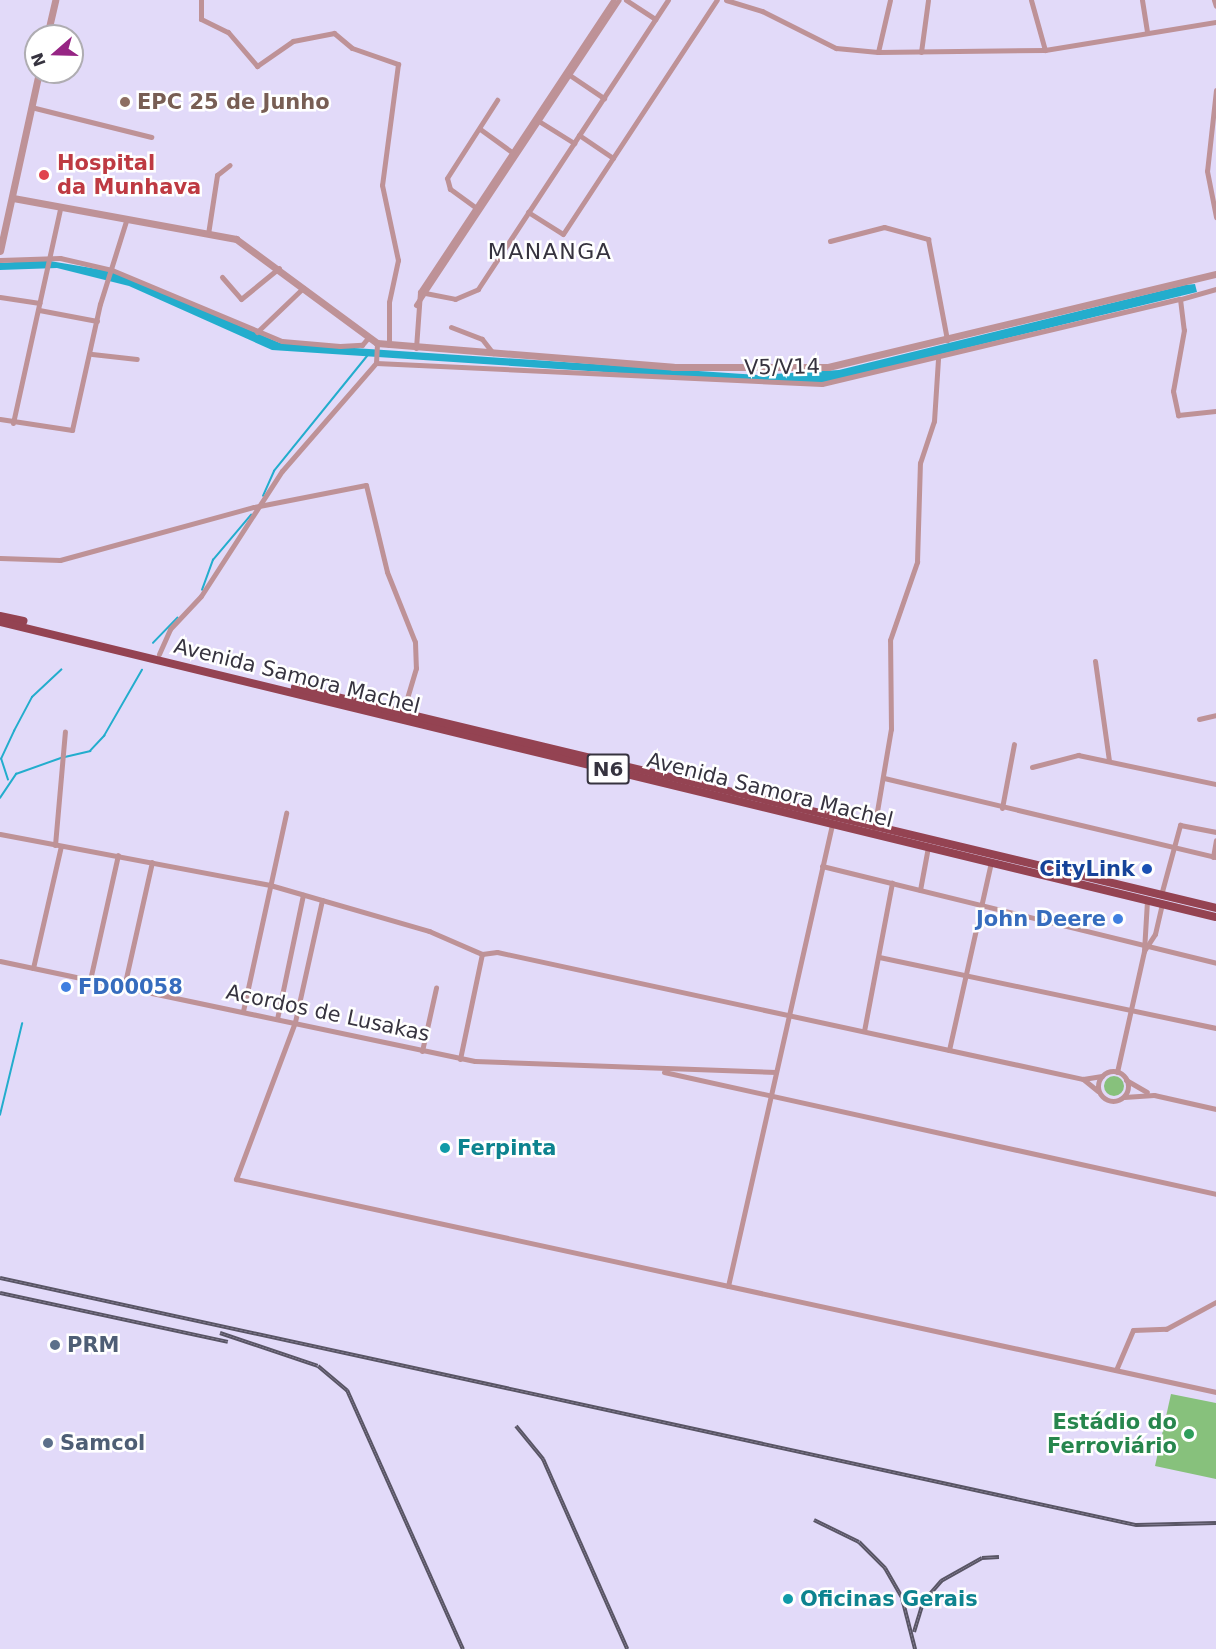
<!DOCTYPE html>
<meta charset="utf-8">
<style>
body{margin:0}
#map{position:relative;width:1216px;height:1649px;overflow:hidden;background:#e2daf9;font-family:"DejaVu Sans",sans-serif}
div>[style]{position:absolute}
.green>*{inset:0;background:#87c17c}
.round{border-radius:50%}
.water>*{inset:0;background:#23adcd}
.stream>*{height:1.5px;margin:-0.75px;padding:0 0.75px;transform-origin:0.75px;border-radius:0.75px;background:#23adcd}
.minor>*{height:5px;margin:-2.5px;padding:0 2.5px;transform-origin:2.5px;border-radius:2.5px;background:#be9297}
.minor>.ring{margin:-2.5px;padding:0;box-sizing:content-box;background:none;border:5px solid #be9297;border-radius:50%}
.tertiary>*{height:7px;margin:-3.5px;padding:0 3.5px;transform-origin:3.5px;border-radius:3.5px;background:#be9297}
.trunk>*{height:8px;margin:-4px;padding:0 4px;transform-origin:4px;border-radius:4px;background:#944352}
.rail>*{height:4px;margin-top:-2px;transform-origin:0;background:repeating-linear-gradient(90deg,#fff 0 4.5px,#595565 0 9px);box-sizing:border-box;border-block:2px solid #595565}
.dots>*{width:16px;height:16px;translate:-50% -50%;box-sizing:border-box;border:3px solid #fff;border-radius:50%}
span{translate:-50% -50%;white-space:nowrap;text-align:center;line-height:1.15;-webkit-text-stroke:5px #fff;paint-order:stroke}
.shield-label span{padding:2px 4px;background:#fff;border:2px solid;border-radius:4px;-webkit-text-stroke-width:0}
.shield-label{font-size:20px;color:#36333f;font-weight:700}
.education-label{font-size:21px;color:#785e54;font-weight:700}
.left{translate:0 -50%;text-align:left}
.health-label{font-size:21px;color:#be3a42;font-weight:700}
.street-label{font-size:21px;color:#36333f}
.transit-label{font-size:21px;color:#164399;font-weight:700}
.right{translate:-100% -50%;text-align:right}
.shop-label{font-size:21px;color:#366cbe;font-weight:700}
.culture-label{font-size:21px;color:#0d838f;font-weight:700}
.service-label{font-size:21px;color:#4e5e75;font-weight:700}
.leisure-label{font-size:21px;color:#27864d;font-weight:700}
.neighbourhood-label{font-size:22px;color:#36333f;letter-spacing:1.5px}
.north{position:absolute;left:24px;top:24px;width:60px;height:60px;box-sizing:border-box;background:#fff;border:2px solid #afadb2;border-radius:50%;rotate:250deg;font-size:16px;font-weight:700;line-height:24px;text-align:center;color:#36333f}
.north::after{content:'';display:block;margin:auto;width:21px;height:27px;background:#962584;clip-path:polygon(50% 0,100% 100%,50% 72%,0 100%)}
</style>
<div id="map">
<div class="green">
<i class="round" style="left:1104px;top:1076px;width:20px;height:20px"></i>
<i style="clip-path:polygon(1171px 1394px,1216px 1403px,1216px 1479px,1155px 1466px)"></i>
</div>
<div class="water">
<i style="clip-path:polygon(44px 260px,115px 272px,280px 343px,758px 375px,839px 370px,1185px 285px,1195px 284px,1197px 292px,827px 382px,785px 384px,272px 350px,129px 286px,57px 268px,0 270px,0 263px)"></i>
</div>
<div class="stream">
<i style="left:263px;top:496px;width:27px;rotate:-66deg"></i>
<i style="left:274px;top:471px;width:148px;rotate:-51deg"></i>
<i style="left:202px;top:590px;width:32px;rotate:-70deg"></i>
<i style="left:213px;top:560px;width:59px;rotate:-49.8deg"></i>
<i style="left:153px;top:643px;width:35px;rotate:-46deg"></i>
<i style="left:65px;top:757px;width:26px;rotate:-13deg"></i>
<i style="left:90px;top:751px;width:21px;rotate:-47deg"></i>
<i style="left:104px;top:736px;width:76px;rotate:-60.1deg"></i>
<i style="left:8px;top:780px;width:22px;rotate:-108deg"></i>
<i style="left:1px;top:759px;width:31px;rotate:-65deg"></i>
<i style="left:14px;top:731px;width:38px;rotate:-62deg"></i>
<i style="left:32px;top:697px;width:40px;rotate:-43deg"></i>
<i style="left:0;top:798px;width:29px;rotate:-56deg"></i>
<i style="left:16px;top:774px;width:48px;rotate:-19.6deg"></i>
<i style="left:0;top:1115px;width:94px;rotate:-76.4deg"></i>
</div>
<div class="minor">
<i style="left:201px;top:0;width:19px;rotate:90deg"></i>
<i style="left:201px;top:19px;width:30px;rotate:26deg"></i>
<i style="left:228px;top:32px;width:45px;rotate:49.5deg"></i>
<i style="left:257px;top:66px;width:44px;rotate:-34.8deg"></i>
<i style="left:293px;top:41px;width:42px;rotate:-11deg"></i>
<i style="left:334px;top:33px;width:23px;rotate:40deg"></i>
<i style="left:352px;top:48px;width:49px;rotate:19.2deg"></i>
<i style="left:398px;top:64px;width:122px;rotate:97.5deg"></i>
<i style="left:382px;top:185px;width:77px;rotate:78deg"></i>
<i style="left:398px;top:260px;width:43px;rotate:102.1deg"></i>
<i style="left:389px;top:302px;width:43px;rotate:90deg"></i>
<i style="left:626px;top:0;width:35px;rotate:33deg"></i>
<i style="left:726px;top:0;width:38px;rotate:17deg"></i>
<i style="left:762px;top:11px;width:83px;rotate:26.6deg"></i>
<i style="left:836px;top:48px;width:42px;rotate:5.4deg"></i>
<i style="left:878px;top:52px;width:167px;rotate:-0.7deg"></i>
<i style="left:1045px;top:50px;width:173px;rotate:-9.3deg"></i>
<i style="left:1031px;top:0;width:52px;rotate:74.4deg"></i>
<i style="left:1142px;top:0;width:32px;rotate:81deg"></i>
<i style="left:1214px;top:0;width:6px;rotate:72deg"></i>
<i style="left:878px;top:52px;width:53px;rotate:-77deg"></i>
<i style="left:921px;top:52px;width:52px;rotate:-82.3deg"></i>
<i style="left:571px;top:76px;width:40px;rotate:34deg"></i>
<i style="left:1216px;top:90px;width:81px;rotate:96.3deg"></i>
<i style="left:1207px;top:171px;width:47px;rotate:78.9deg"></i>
<i style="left:31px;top:107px;width:124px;rotate:14deg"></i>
<i style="left:537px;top:120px;width:44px;rotate:31.9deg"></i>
<i style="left:480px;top:129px;width:41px;rotate:36deg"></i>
<i style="left:579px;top:135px;width:41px;rotate:34.1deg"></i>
<i style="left:475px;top:207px;width:31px;rotate:-144deg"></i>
<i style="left:450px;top:189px;width:11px;rotate:-105deg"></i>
<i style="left:447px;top:178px;width:93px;rotate:-57.3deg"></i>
<i style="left:528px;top:212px;width:41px;rotate:32.2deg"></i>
<i style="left:563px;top:234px;width:280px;rotate:-56.7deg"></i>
<i style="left:208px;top:234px;width:60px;rotate:-81.3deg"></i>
<i style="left:217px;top:175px;width:16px;rotate:-38deg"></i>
<i style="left:830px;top:241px;width:56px;rotate:-14.5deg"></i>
<i style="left:884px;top:227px;width:46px;rotate:15.3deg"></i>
<i style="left:928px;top:239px;width:103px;rotate:79.3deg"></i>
<i style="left:0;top:260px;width:60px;rotate:-1.9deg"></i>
<i style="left:60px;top:258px;width:53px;rotate:13deg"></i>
<i style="left:112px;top:270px;width:184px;rotate:22.7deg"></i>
<i style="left:282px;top:341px;width:58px;rotate:4.9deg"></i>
<i style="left:340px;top:346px;width:22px;rotate:-3deg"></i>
<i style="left:362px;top:345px;width:8px;rotate:-50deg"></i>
<i style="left:222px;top:277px;width:29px;rotate:49deg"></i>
<i style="left:241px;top:299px;width:49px;rotate:-39.2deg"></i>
<i style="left:1216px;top:289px;width:37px;rotate:164deg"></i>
<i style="left:1180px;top:299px;width:31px;rotate:83deg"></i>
<i style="left:1184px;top:330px;width:62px;rotate:100.2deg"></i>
<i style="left:1173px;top:391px;width:25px;rotate:78deg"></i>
<i style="left:1178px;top:415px;width:38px;rotate:-6deg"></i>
<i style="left:420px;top:292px;width:36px;rotate:11deg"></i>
<i style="left:455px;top:299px;width:25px;rotate:-23deg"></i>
<i style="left:478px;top:289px;width:346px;rotate:-56.7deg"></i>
<i style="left:0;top:297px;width:40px;rotate:8.5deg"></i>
<i style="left:416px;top:305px;width:366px;rotate:-56.4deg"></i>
<i style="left:39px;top:310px;width:59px;rotate:10.7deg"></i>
<i style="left:451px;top:327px;width:33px;rotate:21deg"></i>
<i style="left:482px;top:339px;width:18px;rotate:52deg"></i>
<i style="left:257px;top:332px;width:64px;rotate:-43.7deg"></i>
<i style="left:416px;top:348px;width:56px;rotate:-85.9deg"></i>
<i style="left:420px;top:292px;width:350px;rotate:-56.5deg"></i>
<i style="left:92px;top:354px;width:45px;rotate:6.3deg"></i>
<i style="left:376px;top:363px;width:446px;rotate:2.7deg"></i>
<i style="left:822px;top:384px;width:368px;rotate:-13.4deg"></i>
<i style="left:376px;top:363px;width:20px;rotate:-87deg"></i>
<i style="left:0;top:419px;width:73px;rotate:8.7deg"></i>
<i style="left:72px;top:430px;width:129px;rotate:-77.5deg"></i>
<i style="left:100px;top:304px;width:87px;rotate:-72.6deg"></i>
<i style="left:13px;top:423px;width:218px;rotate:-77.6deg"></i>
<i style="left:0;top:558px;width:60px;rotate:1.9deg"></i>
<i style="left:60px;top:560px;width:201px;rotate:-15.3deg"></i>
<i style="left:254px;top:507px;width:114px;rotate:-11.1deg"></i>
<i style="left:366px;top:485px;width:89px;rotate:76.4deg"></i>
<i style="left:387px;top:572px;width:75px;rotate:68.2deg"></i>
<i style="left:415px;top:642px;width:26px;rotate:88deg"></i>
<i style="left:416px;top:668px;width:49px;rotate:106.6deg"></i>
<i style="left:159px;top:654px;width:27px;rotate:-66deg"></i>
<i style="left:170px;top:629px;width:45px;rotate:-46.8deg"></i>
<i style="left:201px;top:596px;width:149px;rotate:-57.1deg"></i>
<i style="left:282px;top:471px;width:143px;rotate:-49deg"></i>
<i style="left:1095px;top:661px;width:100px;rotate:82deg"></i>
<i style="left:1199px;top:719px;width:17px;rotate:-13deg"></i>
<i style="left:1032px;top:767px;width:48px;rotate:-14.6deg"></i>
<i style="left:1078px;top:755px;width:141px;rotate:11.9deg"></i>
<i style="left:884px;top:778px;width:341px;rotate:13.4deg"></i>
<i style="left:1002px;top:808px;width:65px;rotate:-79.4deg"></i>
<i style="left:874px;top:829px;width:101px;rotate:-80.4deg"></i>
<i style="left:891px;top:729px;width:89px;rotate:-90.6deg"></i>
<i style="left:890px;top:640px;width:83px;rotate:-70.9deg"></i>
<i style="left:917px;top:562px;width:99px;rotate:-88.3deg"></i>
<i style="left:920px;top:463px;width:44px;rotate:-71.6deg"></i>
<i style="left:934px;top:421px;width:62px;rotate:-86.3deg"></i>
<i style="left:0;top:834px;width:275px;rotate:10.7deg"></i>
<i style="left:270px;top:885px;width:166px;rotate:16.1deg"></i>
<i style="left:429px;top:931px;width:58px;rotate:23.5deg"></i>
<i style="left:482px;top:954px;width:15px;rotate:-8deg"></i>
<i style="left:497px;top:952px;width:600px;rotate:12.23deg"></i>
<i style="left:1083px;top:1079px;width:19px;rotate:-9deg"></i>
<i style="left:55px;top:845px;width:114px;rotate:-85deg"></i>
<i style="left:1213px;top:857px;width:17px;rotate:-80deg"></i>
<i style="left:822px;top:866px;width:406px;rotate:13.8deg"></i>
<i style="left:920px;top:890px;width:44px;rotate:-79.5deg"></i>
<i style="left:1161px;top:895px;width:73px;rotate:-74.8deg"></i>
<i style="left:1180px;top:825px;width:37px;rotate:11deg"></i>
<i style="left:322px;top:900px;width:125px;rotate:102.5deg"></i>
<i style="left:295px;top:1022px;width:168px;rotate:110.6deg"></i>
<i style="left:236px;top:1179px;width:1003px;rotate:12.26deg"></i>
<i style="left:1144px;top:951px;width:20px;rotate:-57deg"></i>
<i style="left:1155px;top:934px;width:31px;rotate:-77deg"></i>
<i style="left:879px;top:957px;width:344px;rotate:11.9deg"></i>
<i style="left:0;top:961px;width:485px;rotate:11.9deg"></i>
<i style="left:475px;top:1061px;width:301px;rotate:2.1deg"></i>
<i style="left:33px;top:968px;width:125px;rotate:-77.1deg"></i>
<i style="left:90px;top:980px;width:128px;rotate:-77.4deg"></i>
<i style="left:124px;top:987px;width:128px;rotate:-77.4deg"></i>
<i style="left:243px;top:1011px;width:203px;rotate:-77.7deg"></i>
<i style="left:277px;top:1019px;width:127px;rotate:-78.2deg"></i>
<i style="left:864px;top:1031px;width:151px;rotate:-79.3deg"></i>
<i style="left:949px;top:1050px;width:193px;rotate:-77.4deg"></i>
<i style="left:422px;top:1051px;width:65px;rotate:-77.5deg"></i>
<i style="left:460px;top:1059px;width:107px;rotate:-78.2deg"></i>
<i class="ring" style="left:1098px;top:1071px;width:25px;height:25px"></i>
<i style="left:664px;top:1072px;width:565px;rotate:12.46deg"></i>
<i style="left:1117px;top:1072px;width:124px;rotate:-77.4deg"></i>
<i style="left:1144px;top:951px;width:51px;rotate:-86.6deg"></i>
<i style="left:1083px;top:1079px;width:19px;rotate:39deg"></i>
<i style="left:1126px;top:1080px;width:24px;rotate:30deg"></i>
<i style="left:1124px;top:1097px;width:30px;rotate:-4deg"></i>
<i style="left:1154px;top:1095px;width:64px;rotate:12.7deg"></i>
<i style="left:728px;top:1286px;width:474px;rotate:-77.3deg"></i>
<i style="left:1116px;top:1370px;width:43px;rotate:-67deg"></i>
<i style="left:1133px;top:1330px;width:33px;rotate:-2deg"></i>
<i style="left:1166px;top:1329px;width:57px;rotate:-28.4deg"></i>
</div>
<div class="tertiary">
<i style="left:47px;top:36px;width:37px;rotate:-77deg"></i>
<i style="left:13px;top:198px;width:227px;rotate:10.4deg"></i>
<i style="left:236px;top:239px;width:175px;rotate:36.4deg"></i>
<i style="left:377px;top:343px;width:297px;rotate:4.6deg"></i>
<i style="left:673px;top:367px;width:155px"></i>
<i style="left:828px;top:367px;width:399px;rotate:-13.5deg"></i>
<i style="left:0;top:251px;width:183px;rotate:-77.7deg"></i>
</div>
<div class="trunk">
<i style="left:0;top:616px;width:24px;rotate:12deg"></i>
<i style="left:0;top:622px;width:1251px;rotate:13.64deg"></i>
<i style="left:295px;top:687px;width:947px;rotate:13.49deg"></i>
</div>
<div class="rail">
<i style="left:0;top:1278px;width:1163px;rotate:12.27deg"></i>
<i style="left:1136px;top:1525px;width:80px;rotate:-1.4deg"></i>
<i style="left:0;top:1293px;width:233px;rotate:12.1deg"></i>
<i style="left:220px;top:1333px;width:103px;rotate:18.6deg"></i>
<i style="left:318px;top:1366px;width:38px;rotate:40deg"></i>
<i style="left:347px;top:1390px;width:284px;rotate:65.9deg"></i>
<i style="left:516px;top:1426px;width:43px;rotate:50.7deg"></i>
<i style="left:543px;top:1459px;width:208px;rotate:66.1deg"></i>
<i style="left:814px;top:1520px;width:50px;rotate:26.1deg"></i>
<i style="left:859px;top:1542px;width:37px;rotate:45deg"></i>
<i style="left:885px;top:1568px;width:34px;rotate:60deg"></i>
<i style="left:902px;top:1598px;width:53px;rotate:75.7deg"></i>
<i style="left:914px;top:1632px;width:31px;rotate:-73deg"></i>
<i style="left:923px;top:1602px;width:28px;rotate:-49deg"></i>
<i style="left:941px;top:1581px;width:47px;rotate:-29.3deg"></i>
<i style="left:982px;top:1558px;width:17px;rotate:-3deg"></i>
</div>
<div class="dots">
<i style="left:125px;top:102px;background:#8d6e63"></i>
<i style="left:44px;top:175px;background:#e0444e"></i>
<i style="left:1147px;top:869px;background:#1a4fb4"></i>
<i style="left:1118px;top:919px;background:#3f7fe0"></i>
<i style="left:66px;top:987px;background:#3f7fe0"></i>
<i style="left:445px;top:1148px;background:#0f9aa8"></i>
<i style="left:55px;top:1345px;background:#5c6f8a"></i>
<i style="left:1189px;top:1434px;background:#2e9e5b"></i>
<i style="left:48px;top:1443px;background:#5c6f8a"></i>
<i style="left:788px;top:1599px;background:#0f9aa8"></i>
</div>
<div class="shield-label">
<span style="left:608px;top:769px">N6</span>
</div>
<div class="education-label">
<span class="left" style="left:137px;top:102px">EPC 25 de Junho</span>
</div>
<div class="health-label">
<span class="left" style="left:57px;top:175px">Hospital<br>da Munhava</span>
</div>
<div class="street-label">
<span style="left:782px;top:367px;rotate:-1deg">V5/V14</span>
<span style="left:297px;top:676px;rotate:14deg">Avenida Samora Machel</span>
<span style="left:770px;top:790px;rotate:14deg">Avenida Samora Machel</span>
<span style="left:328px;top:1013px;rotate:12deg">Acordos de Lusakas</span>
</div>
<div class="transit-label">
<span class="right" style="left:1135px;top:869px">CityLink</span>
</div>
<div class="shop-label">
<span class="right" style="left:1106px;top:919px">John Deere</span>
<span class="left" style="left:78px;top:987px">FD00058</span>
</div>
<div class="culture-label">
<span class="left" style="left:457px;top:1148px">Ferpinta</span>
<span class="left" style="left:800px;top:1599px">Oficinas Gerais</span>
</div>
<div class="service-label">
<span class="left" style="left:67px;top:1345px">PRM</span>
<span class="left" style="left:60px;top:1443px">Samcol</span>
</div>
<div class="leisure-label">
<span class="right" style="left:1177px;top:1434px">Estádio do<br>Ferroviário</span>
</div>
<div class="neighbourhood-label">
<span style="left:550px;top:252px">MANANGA</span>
</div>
<div class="north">N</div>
</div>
